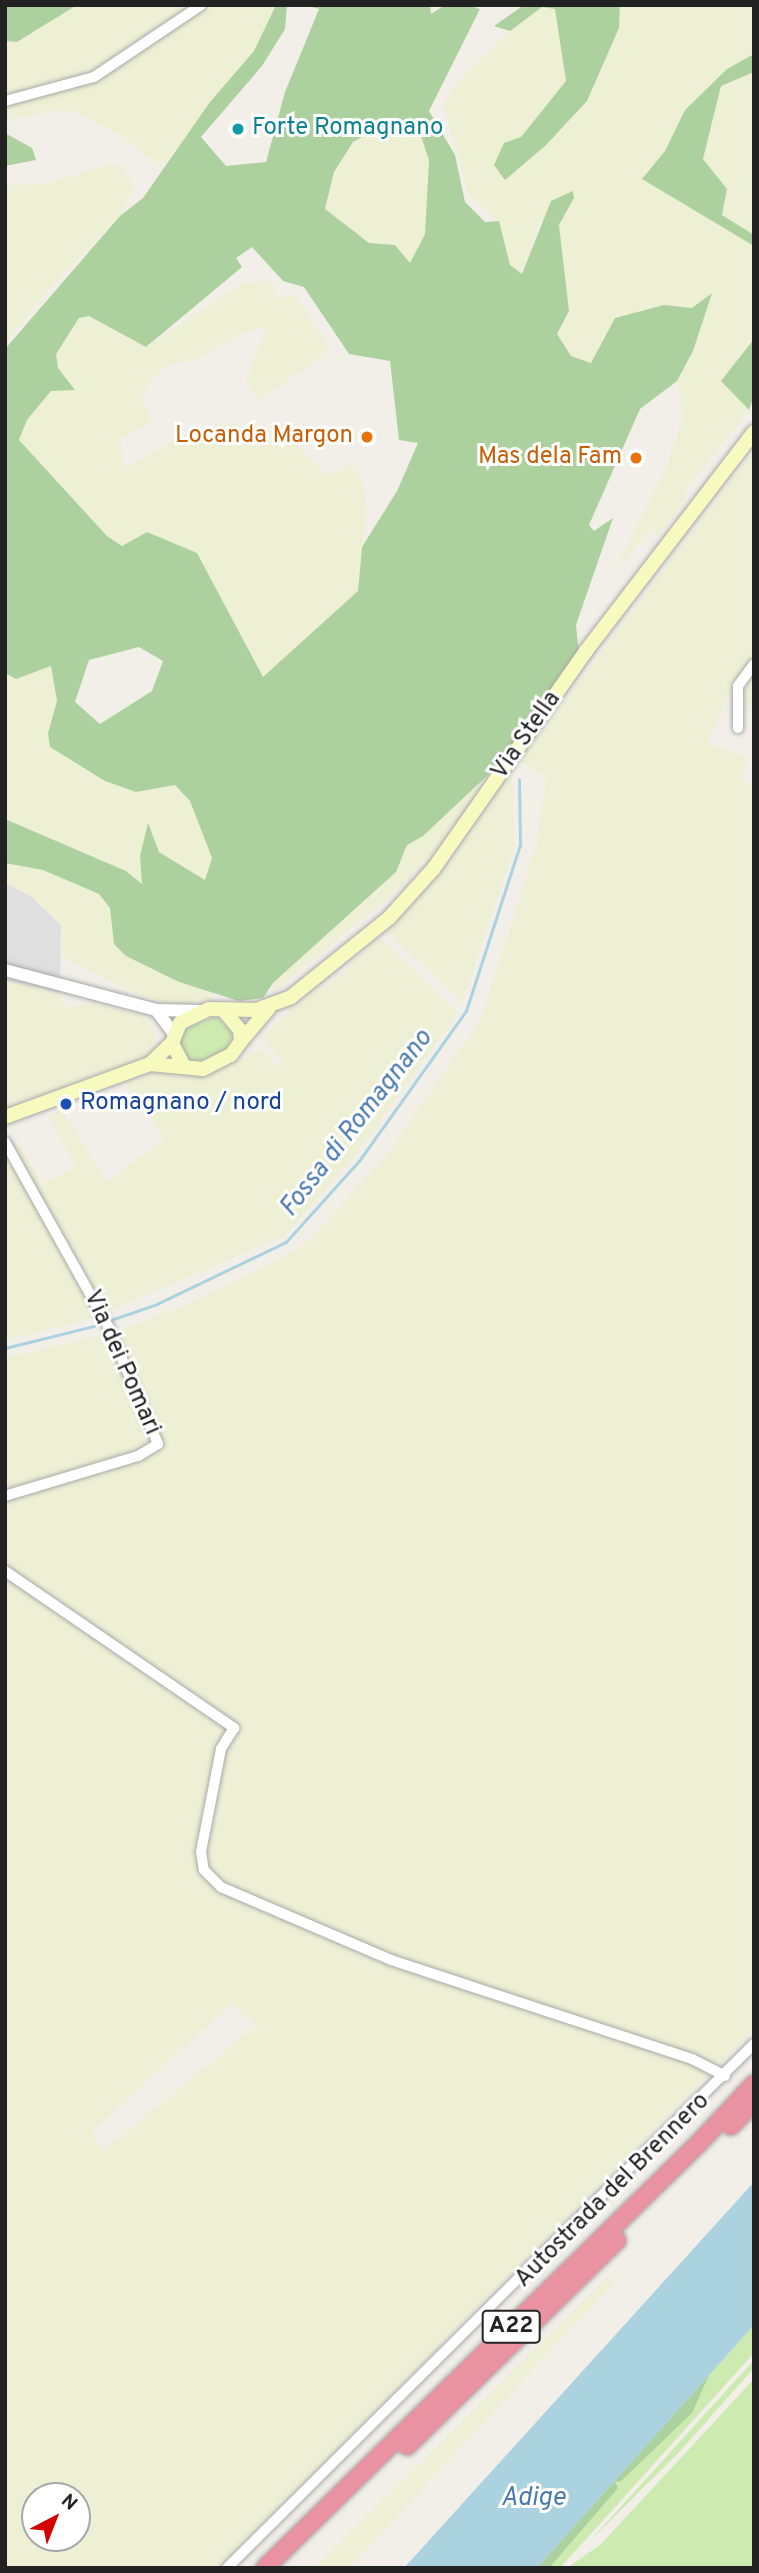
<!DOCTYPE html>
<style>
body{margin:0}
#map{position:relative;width:759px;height:2573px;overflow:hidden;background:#f2efe9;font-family:Overpass,sans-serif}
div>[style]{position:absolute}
.residential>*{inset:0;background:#e0dfdf}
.farmland>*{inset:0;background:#eef0d5}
.grass>*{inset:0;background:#cdebb0}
.forest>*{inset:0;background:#add19e}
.water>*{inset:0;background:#aad3df}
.stream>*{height:2.5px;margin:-1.25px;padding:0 1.25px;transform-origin:1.25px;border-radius:1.25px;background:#aad3df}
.roads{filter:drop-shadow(0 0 2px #a9a9a9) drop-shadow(0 0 2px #a9a9a9)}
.minor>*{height:10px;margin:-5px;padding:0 5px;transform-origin:5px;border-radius:5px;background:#fff}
.tertiary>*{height:12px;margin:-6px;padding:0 6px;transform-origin:6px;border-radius:6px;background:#fff}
.secondary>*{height:14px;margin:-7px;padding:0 7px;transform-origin:7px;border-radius:7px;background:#f7fabf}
.motorway>*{height:18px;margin:-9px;padding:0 9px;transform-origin:9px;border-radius:9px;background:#e892a2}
.dots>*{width:19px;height:19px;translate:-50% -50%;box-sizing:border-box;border:4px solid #fff;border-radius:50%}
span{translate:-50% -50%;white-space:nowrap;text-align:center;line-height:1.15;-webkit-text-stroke:6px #fff;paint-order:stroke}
.shield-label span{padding:2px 5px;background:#fff;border:2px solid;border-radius:5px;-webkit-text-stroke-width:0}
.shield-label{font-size:23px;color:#222;font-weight:700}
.culture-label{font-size:24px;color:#0d838f}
.left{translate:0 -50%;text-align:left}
.food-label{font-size:24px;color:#c56008}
.right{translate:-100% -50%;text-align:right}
.street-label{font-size:24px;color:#222}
.transit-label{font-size:24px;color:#164399}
.water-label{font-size:26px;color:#4a7aab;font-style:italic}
.frame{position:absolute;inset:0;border:7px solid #222;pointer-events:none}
.north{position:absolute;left:21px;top:2482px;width:70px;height:70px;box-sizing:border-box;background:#fff;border:2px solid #a7a7a7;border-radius:50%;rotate:42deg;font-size:19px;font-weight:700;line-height:28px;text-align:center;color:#222}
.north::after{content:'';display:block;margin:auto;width:24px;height:32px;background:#d40000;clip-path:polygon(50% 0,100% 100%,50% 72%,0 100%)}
</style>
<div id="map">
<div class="residential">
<i style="clip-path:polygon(5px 882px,32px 897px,61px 925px,60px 993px,5px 981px)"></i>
</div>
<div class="farmland">
<i style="clip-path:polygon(77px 5px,276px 5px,254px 51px,162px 167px,124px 138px,80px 114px,59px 110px,5px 121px,5px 41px,17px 42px)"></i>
<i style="clip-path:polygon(620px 5px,754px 5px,754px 54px,727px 69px,685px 110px,665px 151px,643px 178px,754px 246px,754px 339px,722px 381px,749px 410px,686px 489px,687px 497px,658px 537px,652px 528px,615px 570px,666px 468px,683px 417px,677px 381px,693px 351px,711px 294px,692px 308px,664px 305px,604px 335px,591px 364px,571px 356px,557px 334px,569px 311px,559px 225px,574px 198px,539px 222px,522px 275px,510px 265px,499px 221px,469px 194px,443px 104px,465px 73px,510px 31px,542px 7px,556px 9px,566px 82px,521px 137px,505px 179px,546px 145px,587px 101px,619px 28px)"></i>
<i style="clip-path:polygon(754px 72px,754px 235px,722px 215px,703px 159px,721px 86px)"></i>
<i style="clip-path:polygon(390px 122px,419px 129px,429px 160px,425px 234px,410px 264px,395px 245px,369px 243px,325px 209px,334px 172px,353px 141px)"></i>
<i style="clip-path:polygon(110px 164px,120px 167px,135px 185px,120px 216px,47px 291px,5px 344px,5px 185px,46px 184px)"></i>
<i style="clip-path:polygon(268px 281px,279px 300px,294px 293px,330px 350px,260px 400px,246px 382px,266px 327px,246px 332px,193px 361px,174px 363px,156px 374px,142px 394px,151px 422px,120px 439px,124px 469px,197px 428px,234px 424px,251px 441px,288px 438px,328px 476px,351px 464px,363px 483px,366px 509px,358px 591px,263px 678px,147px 532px,122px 546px,107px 536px,19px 440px,27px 421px,51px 391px,56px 354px,79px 318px,89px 316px,147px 347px,243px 283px)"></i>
<i style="clip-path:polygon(evenodd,754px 451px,754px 712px,731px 690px,707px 744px,749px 757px,741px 778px,754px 786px,754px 2029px,218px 2568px,5px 2568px,5px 1358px,113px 1332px,189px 1304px,272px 1263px,301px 1247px,384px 1159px,481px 1019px,537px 843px,546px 777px,520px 760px,754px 451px,232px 2003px,257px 2025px,104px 2150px,91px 2132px,232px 2003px,754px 451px,35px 2496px,77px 2496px,77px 2538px,35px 2538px,35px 2496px)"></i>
<i style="clip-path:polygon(51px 666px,57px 701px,48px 733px,105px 781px,136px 792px,174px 785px,190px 801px,207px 840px,212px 858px,206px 881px,159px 852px,148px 824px,140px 856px,143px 885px,125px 871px,5px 819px,5px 673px,16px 679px)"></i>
<i style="clip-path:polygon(512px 771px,514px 849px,462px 1002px,387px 932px,453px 859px)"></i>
<i style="clip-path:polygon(485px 773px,491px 776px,428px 863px,424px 859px,400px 888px,274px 992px,273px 983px,396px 872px,407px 845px,436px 824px)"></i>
<i style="clip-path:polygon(5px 863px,43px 870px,99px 894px,110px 908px,114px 944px,126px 956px,179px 982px,215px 992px,211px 999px,179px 1006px,142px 996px,63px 957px,61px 925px,32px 897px,5px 882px)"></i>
<i style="clip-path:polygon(379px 938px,458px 1012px,353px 1158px,284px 1236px,91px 1319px,5px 1340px,5px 1147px,18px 1143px,42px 1184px,76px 1167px,49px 1117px,61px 1109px,107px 1182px,165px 1138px,125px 1082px,153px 1073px,212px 1075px,261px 1049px,277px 1067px,283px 1061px,262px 1036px,318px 987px,322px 991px)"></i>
<i style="clip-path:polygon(5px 981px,60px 993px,66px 1009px,87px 1002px,144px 1016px,156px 1034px,155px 1048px,148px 1056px,5px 1109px)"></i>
<i style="clip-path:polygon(609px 2276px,615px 2281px,349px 2568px,313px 2568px)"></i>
</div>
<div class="grass">
<i style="clip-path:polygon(216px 1016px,233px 1033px,227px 1052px,197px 1063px,188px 1060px,178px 1044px,181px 1031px)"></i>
<i style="clip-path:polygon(754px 2325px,754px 2353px,560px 2568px,537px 2568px)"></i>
<i style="clip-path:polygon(754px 2360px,754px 2368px,681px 2450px,587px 2544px)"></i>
<i style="clip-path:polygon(754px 2379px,754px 2568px,567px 2568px,601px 2544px)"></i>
</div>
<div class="forest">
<i style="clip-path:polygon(5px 5px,77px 5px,17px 42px,5px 41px)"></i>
<i style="clip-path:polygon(evenodd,276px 5px,287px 5px,285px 29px,262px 66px,201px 137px,226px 166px,266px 162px,285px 92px,319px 9px,305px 5px,430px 5px,431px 14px,445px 5px,467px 5px,480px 9px,429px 111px,455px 155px,465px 202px,485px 222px,499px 221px,510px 265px,522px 274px,551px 201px,573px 191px,574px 198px,559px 225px,569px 311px,557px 334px,571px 356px,591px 363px,615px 318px,664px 305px,692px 308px,712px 293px,693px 351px,677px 381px,640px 409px,589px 525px,594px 531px,613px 518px,576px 625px,579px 656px,506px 758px,423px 836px,407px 845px,396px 872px,273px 983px,263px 998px,239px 1001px,179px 982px,126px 956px,114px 944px,110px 908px,99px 894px,43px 870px,5px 863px,5px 819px,126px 871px,142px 884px,140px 856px,148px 823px,159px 852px,205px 880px,212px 858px,190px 801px,175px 785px,136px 792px,105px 781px,50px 747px,48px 733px,57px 701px,51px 666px,16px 679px,5px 673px,5px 349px,120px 216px,143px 198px,210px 102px,254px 51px,276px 5px,390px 122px,419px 130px,429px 160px,425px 234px,410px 263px,395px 245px,369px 243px,325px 209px,334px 172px,353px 142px,390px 122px,276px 5px,252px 247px,283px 281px,304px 287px,349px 354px,390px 361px,399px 440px,418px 443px,397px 491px,362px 547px,358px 591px,263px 677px,197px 553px,147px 532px,122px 546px,107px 536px,19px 440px,27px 420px,51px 391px,75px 390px,58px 368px,56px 354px,79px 318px,89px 316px,146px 347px,242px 267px,236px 258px,252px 247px,276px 5px,139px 647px,163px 661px,152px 691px,100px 724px,75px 702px,89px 660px,139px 647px)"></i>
<i style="clip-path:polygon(524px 5px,620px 5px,619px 28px,587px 101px,546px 145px,505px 180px,494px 165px,504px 143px,521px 137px,566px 81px,555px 9px,542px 7px,510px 31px,494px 26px)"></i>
<i style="clip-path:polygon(754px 54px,754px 72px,721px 86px,703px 159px,727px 189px,722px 215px,754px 235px,754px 246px,642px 179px,665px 151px,685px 110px,727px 69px)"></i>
<i style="clip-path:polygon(5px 133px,32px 148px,36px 160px,5px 166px)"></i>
<i style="clip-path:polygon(754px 339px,754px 396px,749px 410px,721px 381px)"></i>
<i style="clip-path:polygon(709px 2375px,692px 2413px,620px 2482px,615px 2481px,618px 2488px,549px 2568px,537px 2568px)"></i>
</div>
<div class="water">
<i style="clip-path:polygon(754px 2182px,754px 2325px,537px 2568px,404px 2568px)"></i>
</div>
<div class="stream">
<i style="left:108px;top:1321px;width:52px;rotate:-19.1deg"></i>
<i style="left:157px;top:1304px;width:143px;rotate:-25.7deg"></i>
<i style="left:286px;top:1242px;width:109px;rotate:-48deg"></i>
<i style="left:359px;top:1161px;width:184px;rotate:-54.5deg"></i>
<i style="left:466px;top:1011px;width:175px;rotate:-72deg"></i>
<i style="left:520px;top:845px;width:65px;rotate:-90.9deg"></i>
<i style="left:5px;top:1348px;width:100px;rotate:-13.9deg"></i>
</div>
<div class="roads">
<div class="minor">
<i style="left:5px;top:101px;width:92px;rotate:-15.1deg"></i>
<i style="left:94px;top:77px;width:129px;rotate:-33.9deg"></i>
<i style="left:738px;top:728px;width:42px;rotate:-90deg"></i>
<i style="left:738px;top:686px;width:27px;rotate:-54deg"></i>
<i style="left:5px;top:1142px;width:213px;rotate:60.8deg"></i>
<i style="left:109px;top:1328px;width:126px;rotate:67.1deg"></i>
<i style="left:158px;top:1444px;width:23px;rotate:149deg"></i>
<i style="left:138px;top:1456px;width:139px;rotate:163.3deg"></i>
<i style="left:5px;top:1571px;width:278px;rotate:34.4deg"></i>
<i style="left:234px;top:1728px;width:25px;rotate:122deg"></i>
<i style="left:221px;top:1749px;width:105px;rotate:101deg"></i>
<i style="left:201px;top:1852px;width:18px;rotate:81deg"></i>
<i style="left:204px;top:1870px;width:24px;rotate:45deg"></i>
<i style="left:221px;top:1887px;width:185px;rotate:23.2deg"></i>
<i style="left:391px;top:1960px;width:317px;rotate:18.2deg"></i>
<i style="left:692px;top:2059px;width:37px;rotate:27deg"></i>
<i style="left:227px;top:2568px;width:743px;rotate:-44.84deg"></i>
</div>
<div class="tertiary">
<i style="left:5px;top:970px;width:156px;rotate:14.8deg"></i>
<i style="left:156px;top:1010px;width:44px;rotate:1.3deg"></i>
<i style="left:156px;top:1010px;width:30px;rotate:53deg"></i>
</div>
<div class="secondary">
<i style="left:241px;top:1041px;width:43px;rotate:-49.7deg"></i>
<i style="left:150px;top:1064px;width:53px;rotate:5.4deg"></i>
<i style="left:203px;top:1069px;width:31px;rotate:-27deg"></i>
<i style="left:231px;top:1055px;width:17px;rotate:-54deg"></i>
<i style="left:241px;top:1041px;width:11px;rotate:-95deg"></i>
<i style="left:240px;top:1030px;width:25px;rotate:-130deg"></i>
<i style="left:184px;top:1066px;width:26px;rotate:-118deg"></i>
<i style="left:172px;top:1043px;width:22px;rotate:-68deg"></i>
<i style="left:180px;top:1023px;width:32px;rotate:-26deg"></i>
<i style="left:209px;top:1009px;width:47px;rotate:1.2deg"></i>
<i style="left:256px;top:1010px;width:37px;rotate:-20deg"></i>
<i style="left:291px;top:997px;width:126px;rotate:-38.9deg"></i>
<i style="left:389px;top:918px;width:67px;rotate:-48deg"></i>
<i style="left:434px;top:868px;width:265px;rotate:-55deg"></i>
<i style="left:586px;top:651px;width:276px;rotate:-52.5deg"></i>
<i style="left:5px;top:1117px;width:154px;rotate:-20.1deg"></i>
<i style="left:150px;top:1064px;width:30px;rotate:-44deg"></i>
</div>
<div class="motorway">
<i style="left:731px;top:2126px;width:33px;rotate:-46deg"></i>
<i style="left:407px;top:2446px;width:294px;rotate:-44.4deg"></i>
<i style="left:265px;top:2568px;width:607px;rotate:-44.4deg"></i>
<i style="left:699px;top:2143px;width:81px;rotate:-47deg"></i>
</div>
</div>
<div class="dots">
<i style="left:238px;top:129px;background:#0f9aa8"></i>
<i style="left:367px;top:437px;background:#e8710a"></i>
<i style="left:636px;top:458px;background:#e8710a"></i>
<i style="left:66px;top:1104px;background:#1a4fb4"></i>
</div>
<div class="shield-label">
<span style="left:511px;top:2327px">A22</span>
</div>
<div class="culture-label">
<span class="left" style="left:252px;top:129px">Forte Romagnano</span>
</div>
<div class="food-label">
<span class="right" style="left:353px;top:437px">Locanda Margon</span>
<span class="right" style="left:622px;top:458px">Mas dela Fam</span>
</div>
<div class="street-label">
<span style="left:527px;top:736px;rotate:-55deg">Via Stella</span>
<span style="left:121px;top:1363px;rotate:66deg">Via dei Pomari</span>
<span style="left:613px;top:2191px;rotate:-45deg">Autostrada del Brennero</span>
</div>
<div class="transit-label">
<span class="left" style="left:80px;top:1104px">Romagnano / nord</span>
</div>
<div class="water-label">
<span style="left:357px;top:1124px;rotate:-52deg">Fossa di Romagnano</span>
<span style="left:533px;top:2499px">Adige</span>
</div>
<div class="frame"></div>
<div class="north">N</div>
</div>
